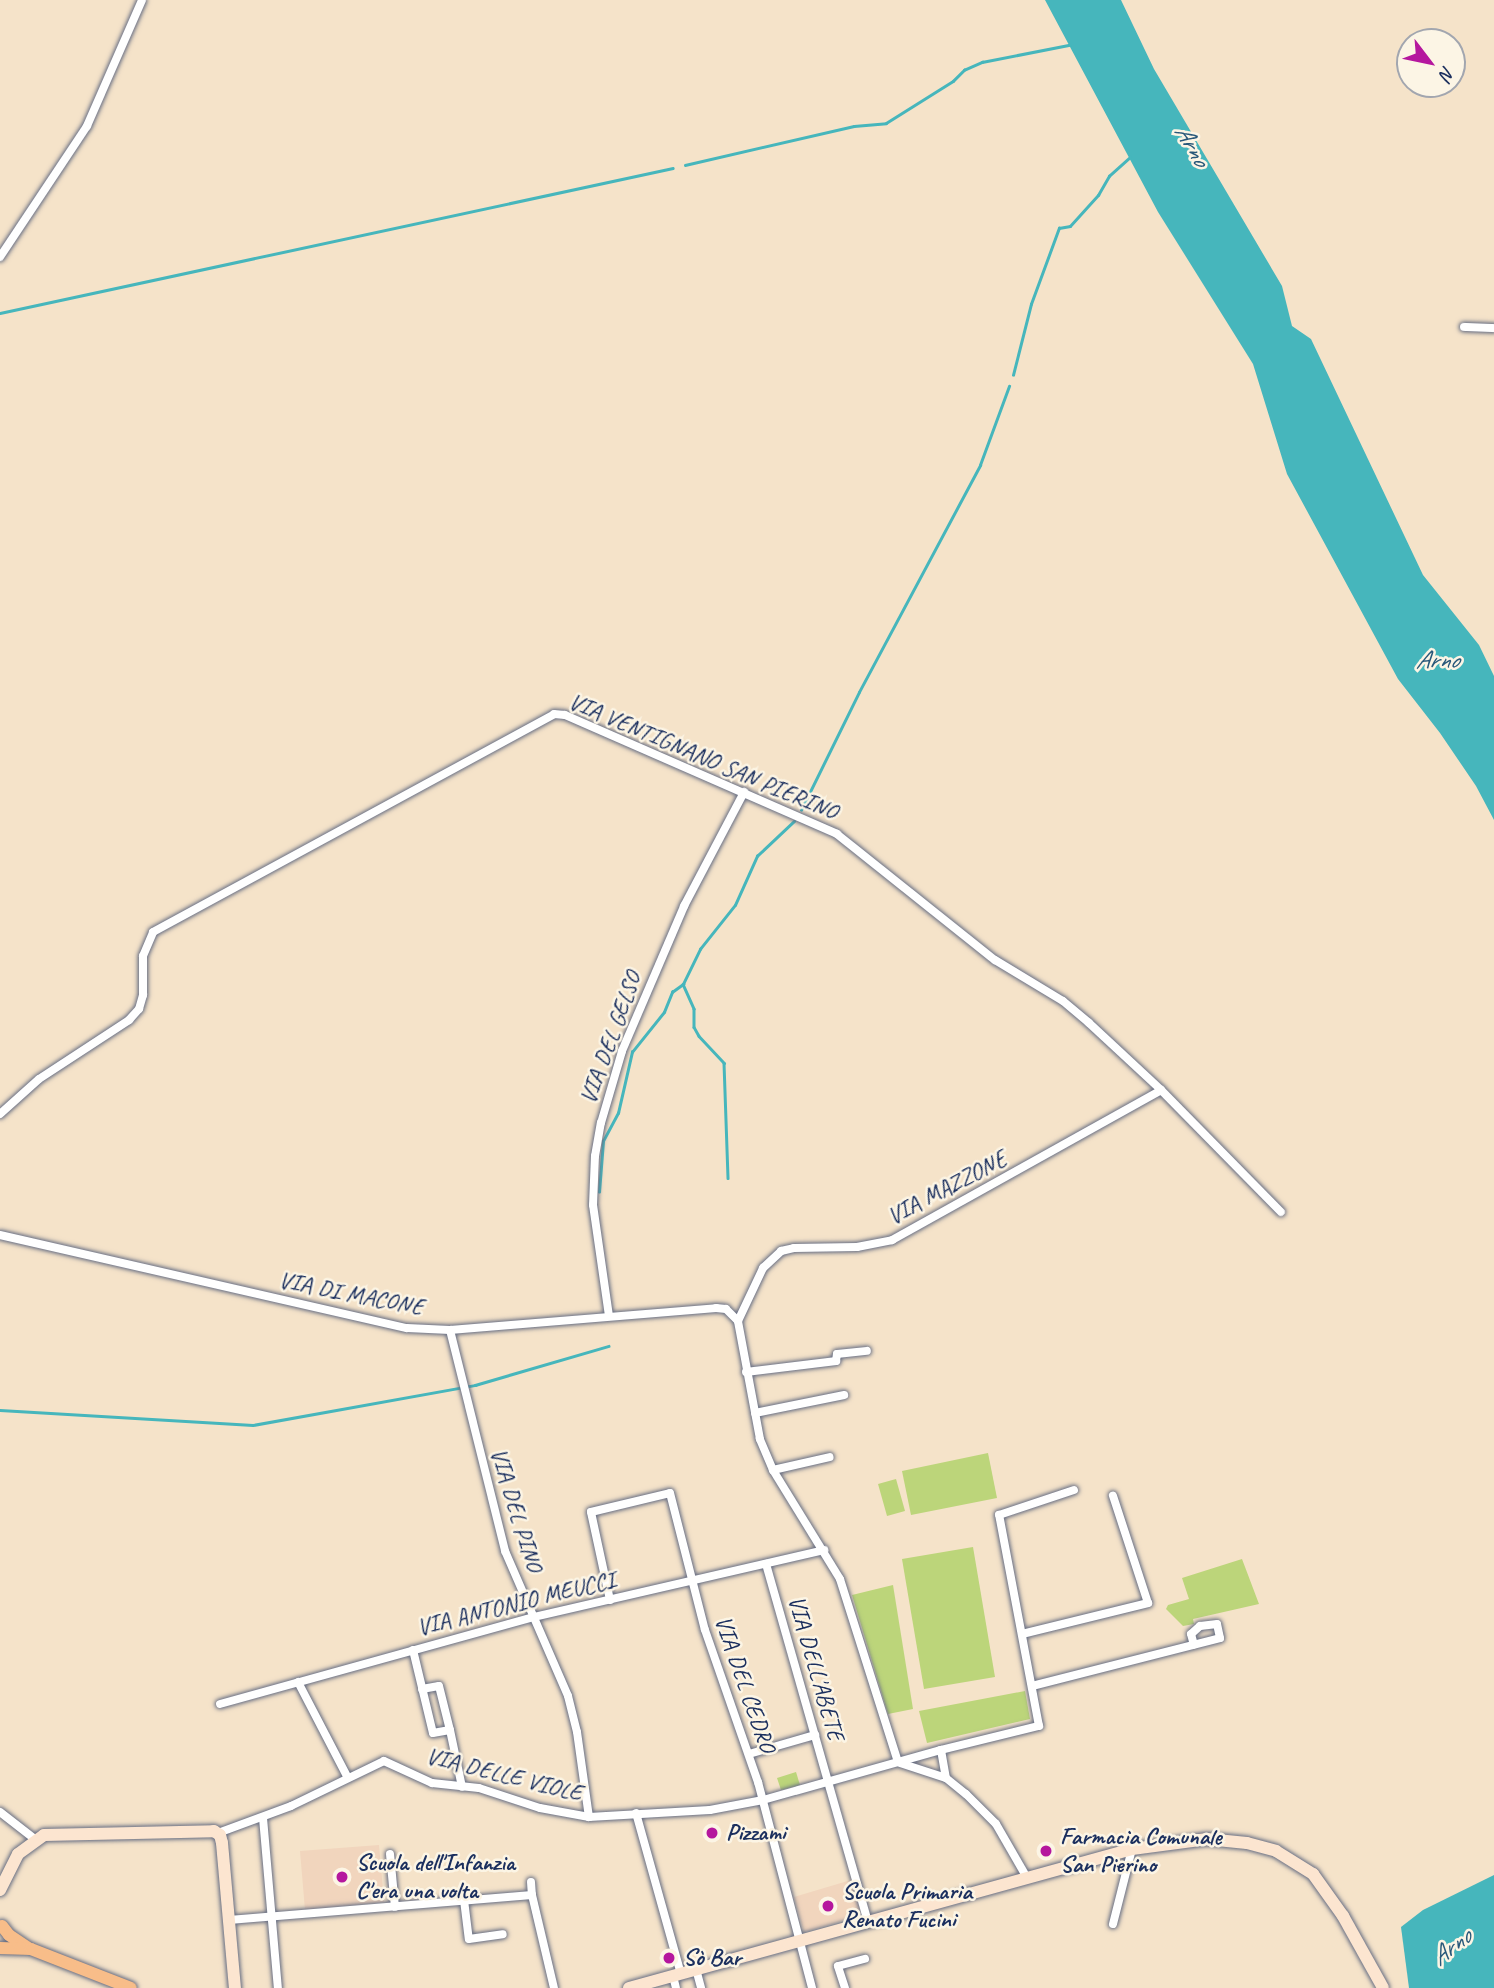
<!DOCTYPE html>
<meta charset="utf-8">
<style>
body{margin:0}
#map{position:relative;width:1494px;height:1988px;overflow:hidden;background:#f5e3c9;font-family:Caveat,sans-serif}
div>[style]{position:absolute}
.built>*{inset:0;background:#f1d5bd}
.green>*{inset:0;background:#bcd57a}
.water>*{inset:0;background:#46b6bc}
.stream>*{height:2.5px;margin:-1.25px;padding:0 1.25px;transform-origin:1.25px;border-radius:1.25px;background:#46b6bc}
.roads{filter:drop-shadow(0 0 2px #676e83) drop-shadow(0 0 2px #676e83)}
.street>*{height:8px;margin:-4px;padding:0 4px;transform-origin:4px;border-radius:4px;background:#fff}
.secondary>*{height:12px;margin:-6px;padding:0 6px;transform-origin:6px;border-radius:6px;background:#fce5d0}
.primary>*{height:12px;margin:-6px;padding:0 6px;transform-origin:6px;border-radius:6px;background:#f8bd89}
.dots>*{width:19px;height:19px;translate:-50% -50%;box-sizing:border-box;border:4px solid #fcf5e5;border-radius:50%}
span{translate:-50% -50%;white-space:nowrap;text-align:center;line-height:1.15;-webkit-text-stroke:5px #fcf5e5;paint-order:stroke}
.street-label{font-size:24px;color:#1b2f5e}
.poi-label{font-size:24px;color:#1b2f5e;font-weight:700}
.left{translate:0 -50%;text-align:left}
.water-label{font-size:26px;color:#28587a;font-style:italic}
.north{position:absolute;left:1396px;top:28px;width:70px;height:70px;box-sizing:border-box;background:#fcf5e5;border:2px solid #a2a6af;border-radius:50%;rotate:122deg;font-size:19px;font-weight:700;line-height:28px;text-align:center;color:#1b2f5e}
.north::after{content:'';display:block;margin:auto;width:24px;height:32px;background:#b5179e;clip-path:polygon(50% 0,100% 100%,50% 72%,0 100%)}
</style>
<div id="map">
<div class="built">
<i style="clip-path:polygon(379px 1845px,384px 1902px,305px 1910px,300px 1851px)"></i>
<i style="clip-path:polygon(851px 1880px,862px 1915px,804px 1932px,794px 1897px)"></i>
</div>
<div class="green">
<i style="clip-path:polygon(988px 1453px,997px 1498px,911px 1515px,902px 1471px)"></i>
<i style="clip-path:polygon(896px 1479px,905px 1511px,887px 1516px,878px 1484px)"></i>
<i style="clip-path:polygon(973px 1547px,995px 1677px,924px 1689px,902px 1559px)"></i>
<i style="clip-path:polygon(1242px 1559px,1259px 1604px,1193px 1619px,1194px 1624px,1183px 1626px,1166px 1609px,1168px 1605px,1189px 1599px,1182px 1578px)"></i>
<i style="clip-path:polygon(893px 1585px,913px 1709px,888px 1714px,852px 1595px)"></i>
<i style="clip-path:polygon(1025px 1691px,1030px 1719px,927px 1743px,919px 1711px)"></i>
<i style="clip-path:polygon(796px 1772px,800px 1785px,781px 1790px,777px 1778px)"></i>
</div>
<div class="water">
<i style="clip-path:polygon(1045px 0,1121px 0,1154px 69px,1282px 286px,1292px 326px,1311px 339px,1423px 575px,1479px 645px,1494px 676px,1494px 820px,1476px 786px,1440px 733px,1398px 679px,1287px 474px,1253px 364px,1158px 212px)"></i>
<i style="clip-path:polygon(1494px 1875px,1494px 1988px,1409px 1988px,1401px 1927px,1423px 1910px)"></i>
</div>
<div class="stream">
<i style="left:685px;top:165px;width:173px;rotate:-13deg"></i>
<i style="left:854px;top:126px;width:32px;rotate:-5deg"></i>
<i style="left:886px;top:123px;width:79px;rotate:-32.1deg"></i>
<i style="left:953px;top:81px;width:16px;rotate:-45deg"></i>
<i style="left:964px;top:70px;width:20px;rotate:-24deg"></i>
<i style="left:982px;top:62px;width:89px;rotate:-11.1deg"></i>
<i style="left:0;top:313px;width:688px;rotate:-12.16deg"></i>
<i style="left:1013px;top:375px;width:73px;rotate:-75.8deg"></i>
<i style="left:1031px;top:304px;width:81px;rotate:-69.8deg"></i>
<i style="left:1059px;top:228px;width:11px;rotate:-10deg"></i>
<i style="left:1070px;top:226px;width:42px;rotate:-47.9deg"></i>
<i style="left:1098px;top:195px;width:22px;rotate:-60deg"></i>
<i style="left:1109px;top:176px;width:28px;rotate:-42deg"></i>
<i style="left:801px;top:810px;width:131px;rotate:-63.8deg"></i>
<i style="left:859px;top:692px;width:257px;rotate:-61.9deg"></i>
<i style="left:980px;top:465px;width:84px;rotate:-69.8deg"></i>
<i style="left:683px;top:984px;width:27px;rotate:66deg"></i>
<i style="left:694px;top:1009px;width:18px;rotate:90deg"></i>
<i style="left:694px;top:1027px;width:10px;rotate:61deg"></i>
<i style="left:699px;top:1036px;width:37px;rotate:47deg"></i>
<i style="left:724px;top:1063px;width:115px;rotate:88deg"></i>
<i style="left:599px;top:1192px;width:51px;rotate:-85.5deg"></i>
<i style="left:603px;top:1141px;width:32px;rotate:-62deg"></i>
<i style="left:618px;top:1113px;width:63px;rotate:-77.1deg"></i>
<i style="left:632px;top:1052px;width:51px;rotate:-51.3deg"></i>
<i style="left:664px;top:1012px;width:22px;rotate:-68deg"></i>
<i style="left:672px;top:992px;width:14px;rotate:-36deg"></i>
<i style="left:683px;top:984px;width:39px;rotate:-64deg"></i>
<i style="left:700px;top:949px;width:56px;rotate:-51.5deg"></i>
<i style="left:735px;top:905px;width:54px;rotate:-65.8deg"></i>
<i style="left:757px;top:856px;width:51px;rotate:-43.4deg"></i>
<i style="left:0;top:1410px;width:253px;rotate:3.4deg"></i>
<i style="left:253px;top:1425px;width:226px;rotate:-10.2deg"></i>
<i style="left:475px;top:1385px;width:139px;rotate:-16.3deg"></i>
</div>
<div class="roads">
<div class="street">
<i style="left:0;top:257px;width:157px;rotate:-56.4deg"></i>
<i style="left:87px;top:126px;width:137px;rotate:-66.4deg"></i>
<i style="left:1464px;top:327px;width:30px;rotate:2deg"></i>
<i style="left:0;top:1114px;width:52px;rotate:-41.9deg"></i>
<i style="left:39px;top:1079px;width:108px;rotate:-33.2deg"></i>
<i style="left:129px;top:1020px;width:15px;rotate:-48deg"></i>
<i style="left:139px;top:1009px;width:15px;rotate:-74deg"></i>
<i style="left:143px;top:995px;width:39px;rotate:-90deg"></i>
<i style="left:143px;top:956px;width:26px;rotate:-67deg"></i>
<i style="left:153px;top:932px;width:456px;rotate:-28.5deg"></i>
<i style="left:554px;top:714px;width:11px;rotate:5deg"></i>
<i style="left:565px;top:715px;width:297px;rotate:23.6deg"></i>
<i style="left:837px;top:834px;width:202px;rotate:38.6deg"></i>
<i style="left:995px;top:960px;width:79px;rotate:31.1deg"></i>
<i style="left:1063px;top:1001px;width:34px;rotate:40deg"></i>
<i style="left:1089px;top:1023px;width:98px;rotate:42.9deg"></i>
<i style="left:1161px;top:1090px;width:171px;rotate:45.5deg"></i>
<i style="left:0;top:1235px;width:417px;rotate:12.9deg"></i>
<i style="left:407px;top:1328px;width:43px;rotate:2.7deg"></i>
<i style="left:450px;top:1330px;width:267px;rotate:-4.7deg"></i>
<i style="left:716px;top:1308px;width:10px;rotate:6deg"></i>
<i style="left:726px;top:1309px;width:17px;rotate:45deg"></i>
<i style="left:609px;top:1316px;width:112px;rotate:-98.2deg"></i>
<i style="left:593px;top:1205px;width:49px;rotate:-87.7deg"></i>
<i style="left:595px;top:1156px;width:34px;rotate:-80deg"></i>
<i style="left:601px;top:1123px;width:75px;rotate:-73.7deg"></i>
<i style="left:622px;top:1051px;width:158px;rotate:-66.8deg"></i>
<i style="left:684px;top:906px;width:129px;rotate:-62.2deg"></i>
<i style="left:450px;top:1330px;width:228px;rotate:76deg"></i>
<i style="left:505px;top:1551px;width:158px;rotate:66.5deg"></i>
<i style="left:568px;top:1696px;width:37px;rotate:76deg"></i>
<i style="left:577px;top:1732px;width:86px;rotate:82deg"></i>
<i style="left:746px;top:1372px;width:91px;rotate:-7deg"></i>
<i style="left:836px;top:1361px;width:7px;rotate:-82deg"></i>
<i style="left:837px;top:1354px;width:30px;rotate:-6deg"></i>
<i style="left:755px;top:1413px;width:91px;rotate:-11.4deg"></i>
<i style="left:773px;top:1470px;width:58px;rotate:-12.8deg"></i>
<i style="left:766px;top:1564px;width:371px;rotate:74.1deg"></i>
<i style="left:610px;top:1600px;width:90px;rotate:-102.2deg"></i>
<i style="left:591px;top:1512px;width:81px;rotate:-13.5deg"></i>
<i style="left:670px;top:1493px;width:141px;rotate:75.7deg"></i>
<i style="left:705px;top:1630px;width:161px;rotate:70.8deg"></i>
<i style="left:758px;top:1782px;width:213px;rotate:75.3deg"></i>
<i style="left:1022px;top:1634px;width:130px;rotate:-13.8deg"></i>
<i style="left:1148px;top:1603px;width:113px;rotate:-108.1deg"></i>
<i style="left:413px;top:1650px;width:85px;rotate:76.5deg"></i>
<i style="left:433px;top:1733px;width:17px;rotate:-10deg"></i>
<i style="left:450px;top:1730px;width:58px;rotate:78.1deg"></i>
<i style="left:298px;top:1682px;width:108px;rotate:62.5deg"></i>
<i style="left:1032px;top:1686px;width:194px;rotate:-14.3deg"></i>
<i style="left:1220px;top:1638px;width:14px;rotate:-102deg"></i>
<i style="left:1217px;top:1624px;width:17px;rotate:173deg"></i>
<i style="left:1200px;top:1626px;width:12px;rotate:138deg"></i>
<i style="left:1191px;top:1634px;width:11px;rotate:75deg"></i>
<i style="left:422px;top:1689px;width:17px;rotate:-10deg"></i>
<i style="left:439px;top:1686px;width:45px;rotate:76deg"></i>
<i style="left:220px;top:1704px;width:326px;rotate:-15.5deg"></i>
<i style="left:534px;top:1617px;width:298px;rotate:-13deg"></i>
<i style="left:941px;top:1750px;width:28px;rotate:80deg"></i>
<i style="left:749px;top:1754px;width:69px;rotate:-16.1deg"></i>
<i style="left:898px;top:1762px;width:192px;rotate:-107.6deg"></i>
<i style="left:840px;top:1579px;width:128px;rotate:-121.6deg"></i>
<i style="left:773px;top:1470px;width:34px;rotate:-113deg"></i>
<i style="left:760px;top:1439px;width:120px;rotate:-100.6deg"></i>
<i style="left:738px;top:1321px;width:59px;rotate:-64.7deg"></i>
<i style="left:763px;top:1268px;width:25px;rotate:-43deg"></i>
<i style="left:781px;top:1251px;width:13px;rotate:-13deg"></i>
<i style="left:794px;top:1248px;width:63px;rotate:-0.9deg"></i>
<i style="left:857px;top:1247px;width:36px;rotate:-11deg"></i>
<i style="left:892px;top:1240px;width:308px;rotate:-29.1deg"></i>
<i style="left:900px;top:1763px;width:48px;rotate:18.1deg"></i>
<i style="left:946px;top:1778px;width:26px;rotate:39deg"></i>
<i style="left:966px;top:1794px;width:42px;rotate:45deg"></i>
<i style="left:996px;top:1824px;width:60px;rotate:60deg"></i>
<i style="left:0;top:1812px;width:46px;rotate:37.9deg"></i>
<i style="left:636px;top:1813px;width:167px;rotate:74.4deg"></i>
<i style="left:263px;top:1818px;width:171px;rotate:85deg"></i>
<i style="left:218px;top:1833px;width:78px;rotate:-20.3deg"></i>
<i style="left:291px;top:1806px;width:103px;rotate:-25.8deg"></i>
<i style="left:384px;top:1761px;width:53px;rotate:24.6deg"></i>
<i style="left:432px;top:1783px;width:47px;rotate:6.1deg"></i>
<i style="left:479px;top:1788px;width:64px;rotate:18.2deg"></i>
<i style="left:540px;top:1808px;width:50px;rotate:10.4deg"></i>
<i style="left:589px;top:1817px;width:121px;rotate:-3.3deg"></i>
<i style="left:710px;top:1810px;width:54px;rotate:-10.7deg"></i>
<i style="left:763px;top:1800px;width:185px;rotate:-15.7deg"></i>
<i style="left:941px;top:1750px;width:101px;rotate:-13.8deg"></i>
<i style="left:1039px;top:1726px;width:215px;rotate:-100.7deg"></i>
<i style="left:999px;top:1515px;width:79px;rotate:-18.4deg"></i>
<i style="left:390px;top:1854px;width:53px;rotate:84.6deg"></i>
<i style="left:531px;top:1882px;width:13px;rotate:86deg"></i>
<i style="left:464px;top:1900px;width:39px;rotate:83deg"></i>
<i style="left:469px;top:1939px;width:34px;rotate:-8deg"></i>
<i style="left:229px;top:1920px;width:304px;rotate:-4.7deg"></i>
<i style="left:532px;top:1895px;width:96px;rotate:76.7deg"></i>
<i style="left:1113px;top:1924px;width:77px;rotate:-75.8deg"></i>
<i style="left:696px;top:1969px;width:20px;rotate:75deg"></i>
<i style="left:673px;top:1976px;width:12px;rotate:76deg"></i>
<i style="left:845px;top:1988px;width:23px;rotate:-108deg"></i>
<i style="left:838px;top:1966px;width:28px;rotate:-15deg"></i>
</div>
<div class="secondary">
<i style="left:0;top:1890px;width:40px;rotate:-63.4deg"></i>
<i style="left:18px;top:1854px;width:32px;rotate:-36deg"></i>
<i style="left:44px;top:1835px;width:170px;rotate:-1.3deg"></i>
<i style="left:214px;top:1831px;width:7px;rotate:34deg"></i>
<i style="left:220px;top:1835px;width:8px;rotate:76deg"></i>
<i style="left:222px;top:1843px;width:146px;rotate:84.9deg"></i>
<i style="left:629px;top:1988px;width:522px;rotate:-15.45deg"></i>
<i style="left:1132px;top:1849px;width:76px;rotate:-7.6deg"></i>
<i style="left:1207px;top:1839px;width:40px;rotate:5.7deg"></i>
<i style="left:1247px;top:1843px;width:30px;rotate:15deg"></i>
<i style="left:1276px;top:1851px;width:44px;rotate:31.9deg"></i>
<i style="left:1313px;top:1874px;width:52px;rotate:54.5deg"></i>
<i style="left:1343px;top:1916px;width:82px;rotate:60.9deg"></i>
</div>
<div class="primary">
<i style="left:2px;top:1926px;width:11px;rotate:52deg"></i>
<i style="left:9px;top:1935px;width:22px;rotate:34deg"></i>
<i style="left:0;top:1948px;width:31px;rotate:2deg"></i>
<i style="left:31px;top:1949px;width:107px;rotate:21.3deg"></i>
</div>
</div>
<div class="dots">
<i style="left:712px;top:1833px;background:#b5179e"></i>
<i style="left:1046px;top:1851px;background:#b5179e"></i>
<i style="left:342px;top:1877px;background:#b5179e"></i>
<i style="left:828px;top:1906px;background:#b5179e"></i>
<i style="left:669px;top:1958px;background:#b5179e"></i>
</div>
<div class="street-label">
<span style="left:703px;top:757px;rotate:23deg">VIA VENTIGNANO SAN PIERINO</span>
<span style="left:611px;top:1038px;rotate:-70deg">VIA DEL GELSO</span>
<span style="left:947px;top:1188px;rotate:-28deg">VIA MAZZONE</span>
<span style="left:351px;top:1294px;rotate:11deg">VIA DI MACONE</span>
<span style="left:516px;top:1510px;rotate:73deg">VIA DEL PINO</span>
<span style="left:516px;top:1604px;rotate:-14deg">VIA ANTONIO MEUCCI</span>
<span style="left:816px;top:1668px;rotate:74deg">VIA DELL'ABETE</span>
<span style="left:745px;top:1684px;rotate:71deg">VIA DEL CEDRO</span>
<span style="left:504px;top:1775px;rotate:14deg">VIA DELLE VIOLE</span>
</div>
<div class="poi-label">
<span class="left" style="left:726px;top:1833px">Pizzami</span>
<span class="left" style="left:1060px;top:1851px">Farmacia Comunale<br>San Pierino</span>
<span class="left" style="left:356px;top:1877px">Scuola dell'Infanzia<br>C'era una volta</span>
<span class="left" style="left:842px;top:1906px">Scuola Primaria<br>Renato Fucini</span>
<span class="left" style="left:683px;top:1958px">Sò Bar</span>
</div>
<div class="water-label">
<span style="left:1192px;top:145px;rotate:60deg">Arno</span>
<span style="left:1437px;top:660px">Arno</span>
<span style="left:1451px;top:1947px;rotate:-38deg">Arno</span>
</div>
<div class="north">N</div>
</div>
